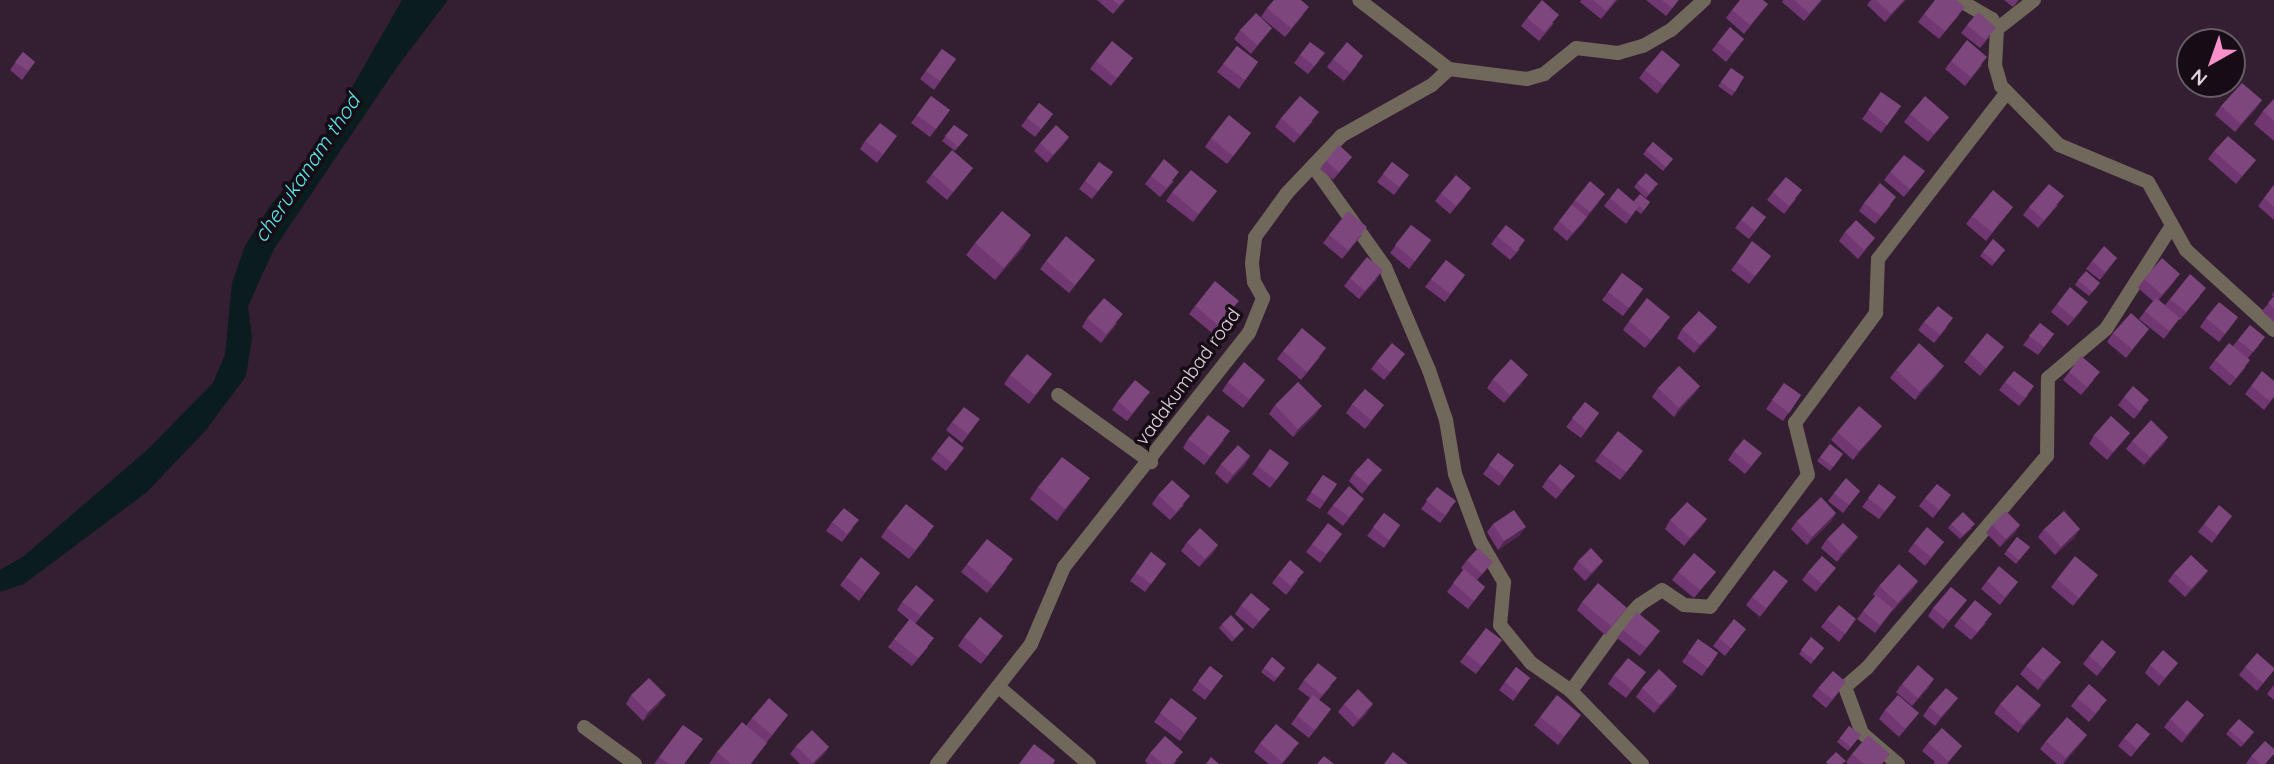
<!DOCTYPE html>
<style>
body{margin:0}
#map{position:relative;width:2274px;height:764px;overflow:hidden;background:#341e32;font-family:Quicksand,sans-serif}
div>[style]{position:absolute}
.water>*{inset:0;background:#0a1c1d}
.street>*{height:14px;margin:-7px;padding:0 7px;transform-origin:7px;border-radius:7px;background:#70685b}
.wall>*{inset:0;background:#713772}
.shaded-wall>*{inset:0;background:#542654}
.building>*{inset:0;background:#7d477e}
span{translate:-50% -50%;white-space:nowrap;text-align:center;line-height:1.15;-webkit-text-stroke:7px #160c15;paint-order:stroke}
.street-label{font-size:19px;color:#e0d1de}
.water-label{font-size:21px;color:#58e7eb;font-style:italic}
.north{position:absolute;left:2176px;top:28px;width:70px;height:70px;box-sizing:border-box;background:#160c15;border:2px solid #675b65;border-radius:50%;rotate:220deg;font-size:19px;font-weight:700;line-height:28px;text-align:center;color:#e0d1de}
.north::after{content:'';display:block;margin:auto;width:24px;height:32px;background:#f890cb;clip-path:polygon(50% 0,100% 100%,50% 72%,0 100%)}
</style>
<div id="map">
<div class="water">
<i style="clip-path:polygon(402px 0,448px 0,397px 67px,274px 249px,248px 306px,252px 338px,246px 376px,206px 430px,147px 492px,24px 584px,0 592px,0 570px,24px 556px,146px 451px,213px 383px,225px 355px,232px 283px,245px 246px,270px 206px,320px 143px)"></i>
</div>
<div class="street">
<i style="left:1959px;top:0;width:38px;rotate:30deg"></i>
<i style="left:1992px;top:19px;width:11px;rotate:63deg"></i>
<i style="left:1997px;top:29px;width:36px;rotate:93deg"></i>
<i style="left:1995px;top:65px;width:22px;rotate:74deg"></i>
<i style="left:2001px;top:86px;width:83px;rotate:45.5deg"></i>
<i style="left:2059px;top:145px;width:96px;rotate:22.6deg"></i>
<i style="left:2148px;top:182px;width:78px;rotate:60.8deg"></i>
<i style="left:2186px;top:250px;width:119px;rotate:42.3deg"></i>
<i style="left:1997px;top:29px;width:47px;rotate:-38.1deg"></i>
<i style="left:1449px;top:69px;width:79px;rotate:7.3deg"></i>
<i style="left:1527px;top:79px;width:18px;rotate:-16deg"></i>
<i style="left:1544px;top:74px;width:41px;rotate:-39.1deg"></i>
<i style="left:1576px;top:48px;width:42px;rotate:6.8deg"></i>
<i style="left:1618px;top:53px;width:26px;rotate:-16deg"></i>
<i style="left:1643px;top:46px;width:32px;rotate:-30deg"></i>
<i style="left:1671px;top:30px;width:45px;rotate:-42.3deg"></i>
<i style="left:1313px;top:166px;width:124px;rotate:54.5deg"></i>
<i style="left:1385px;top:267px;width:112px;rotate:66.9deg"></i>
<i style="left:1429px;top:370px;width:53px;rotate:71.2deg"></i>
<i style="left:1446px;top:420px;width:55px;rotate:80.5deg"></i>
<i style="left:1455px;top:474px;width:72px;rotate:69.5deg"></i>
<i style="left:1480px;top:541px;width:48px;rotate:59.7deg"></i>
<i style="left:1504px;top:582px;width:43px;rotate:95.3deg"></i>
<i style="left:1500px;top:625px;width:49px;rotate:50.8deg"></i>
<i style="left:1531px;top:663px;width:49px;rotate:35deg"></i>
<i style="left:1571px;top:691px;width:102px;rotate:45.8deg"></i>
<i style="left:1058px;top:395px;width:115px;rotate:35.8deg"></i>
<i style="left:1000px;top:688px;width:117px;rotate:40.5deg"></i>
<i style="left:1571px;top:691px;width:72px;rotate:-54.1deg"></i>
<i style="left:1613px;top:633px;width:38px;rotate:-47deg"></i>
<i style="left:1639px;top:605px;width:27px;rotate:-33deg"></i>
<i style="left:1662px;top:590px;width:27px;rotate:34deg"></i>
<i style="left:1684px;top:605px;width:26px;rotate:4deg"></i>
<i style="left:1710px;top:607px;width:164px;rotate:-53.4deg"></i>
<i style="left:1808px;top:475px;width:54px;rotate:-104deg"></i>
<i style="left:1795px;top:423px;width:137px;rotate:-53.6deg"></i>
<i style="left:1876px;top:313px;width:54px;rotate:-87.9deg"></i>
<i style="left:1878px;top:259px;width:211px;rotate:-52.3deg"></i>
<i style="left:584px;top:727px;width:63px;rotate:36deg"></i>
<i style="left:937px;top:764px;width:152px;rotate:-51.9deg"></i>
<i style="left:1031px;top:644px;width:84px;rotate:-66.8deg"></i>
<i style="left:1064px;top:567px;width:298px;rotate:-51.7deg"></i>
<i style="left:1249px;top:333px;width:38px;rotate:-68deg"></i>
<i style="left:1263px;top:298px;width:18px;rotate:-119deg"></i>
<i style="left:1254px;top:282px;width:19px;rotate:-96deg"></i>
<i style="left:1252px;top:263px;width:26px;rotate:-83deg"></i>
<i style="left:1255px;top:237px;width:54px;rotate:-54deg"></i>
<i style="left:1287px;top:193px;width:79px;rotate:-46.5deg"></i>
<i style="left:1341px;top:136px;width:104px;rotate:-29.3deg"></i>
<i style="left:1432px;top:85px;width:23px;rotate:-43deg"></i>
<i style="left:1449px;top:69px;width:113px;rotate:-142.5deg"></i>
<i style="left:1898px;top:764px;width:48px;rotate:-139.3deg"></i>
<i style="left:1862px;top:733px;width:49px;rotate:-110.3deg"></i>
<i style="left:1845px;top:687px;width:29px;rotate:-41deg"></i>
<i style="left:1867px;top:668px;width:278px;rotate:-49.7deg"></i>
<i style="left:2047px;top:456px;width:78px;rotate:-89.3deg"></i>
<i style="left:2048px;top:378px;width:76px;rotate:-40.2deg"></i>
<i style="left:2106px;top:329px;width:121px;rotate:-57.5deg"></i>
</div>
<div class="wall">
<i style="clip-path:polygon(1097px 0,1125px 0,1113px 14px)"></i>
<i style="clip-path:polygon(1581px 0,1617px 0,1601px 19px,1580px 2px)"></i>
<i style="clip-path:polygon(1646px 0,1679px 0,1666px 16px)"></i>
<i style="clip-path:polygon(1783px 0,1822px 0,1804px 21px,1782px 2px)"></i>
<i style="clip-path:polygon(1871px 0,1906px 0,1885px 22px,1867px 5px)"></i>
<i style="clip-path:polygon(2004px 0,2019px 0,2013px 7px)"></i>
<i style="clip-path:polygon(1768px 4px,1744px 34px,1726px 18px,1732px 10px)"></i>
<i style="clip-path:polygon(1267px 8px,1303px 15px,1285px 37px,1261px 17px)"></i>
<i style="clip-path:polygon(1924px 14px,1959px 15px,1939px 39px,1918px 22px)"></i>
<i style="clip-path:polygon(1527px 18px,1554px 23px,1539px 41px,1521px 26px)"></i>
<i style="clip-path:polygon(1967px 25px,1990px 36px,1980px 48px,1961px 33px)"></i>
<i style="clip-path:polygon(1272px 28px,1251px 54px,1234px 39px,1240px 30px)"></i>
<i style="clip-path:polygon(1744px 39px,1726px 62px,1712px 50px,1718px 42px)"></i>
<i style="clip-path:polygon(1310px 42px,1319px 61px,1308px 74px,1294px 63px)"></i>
<i style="clip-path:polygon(1237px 46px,1258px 62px,1239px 89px,1217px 72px)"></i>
<i style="clip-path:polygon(942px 49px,956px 59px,934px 90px,920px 79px)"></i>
<i style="clip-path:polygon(23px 52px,35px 62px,22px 80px,10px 70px)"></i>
<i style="clip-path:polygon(1133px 58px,1111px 86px,1090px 69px,1096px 61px)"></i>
<i style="clip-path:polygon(1333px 59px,1357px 65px,1344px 81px,1327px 67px)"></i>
<i style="clip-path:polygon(1951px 61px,1982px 65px,1965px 86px,1945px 69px)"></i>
<i style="clip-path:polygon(1680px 65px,1657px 94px,1639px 78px,1645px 70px)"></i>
<i style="clip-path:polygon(1731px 68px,1744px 77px,1732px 96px,1718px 86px)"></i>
<i style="clip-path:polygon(1881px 92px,1901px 106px,1881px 133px,1862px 119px)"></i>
<i style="clip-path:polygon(931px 96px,950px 110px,930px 137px,911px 123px)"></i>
<i style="clip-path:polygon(2274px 99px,2274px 141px,2254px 124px,2263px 111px)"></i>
<i style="clip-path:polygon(2262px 100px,2235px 132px,2215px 115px,2221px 106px)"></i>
<i style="clip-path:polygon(1039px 103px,1053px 114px,1035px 137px,1021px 126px)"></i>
<i style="clip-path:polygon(1910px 114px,1949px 117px,1928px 142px,1904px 122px)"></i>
<i style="clip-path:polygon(1281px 118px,1313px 121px,1294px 143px,1275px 127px)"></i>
<i style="clip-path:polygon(954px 125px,968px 135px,955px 151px,942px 141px)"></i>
<i style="clip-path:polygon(897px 136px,877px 163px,860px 149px,865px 141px)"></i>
<i style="clip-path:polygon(1069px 137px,1063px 145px,1047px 163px,1034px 151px,1040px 143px)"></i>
<i style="clip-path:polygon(1211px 138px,1245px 141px,1227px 164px,1205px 147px)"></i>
<i style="clip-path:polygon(1653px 142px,1673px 159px,1663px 171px,1643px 154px)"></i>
<i style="clip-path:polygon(2214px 151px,2256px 160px,2236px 184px,2208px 159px)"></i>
<i style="clip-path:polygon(1352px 157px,1333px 180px,1320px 169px,1326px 161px)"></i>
<i style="clip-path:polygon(1099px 162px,1113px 172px,1092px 199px,1079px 189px)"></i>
<i style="clip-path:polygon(1392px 162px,1409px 175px,1394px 195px,1377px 182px)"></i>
<i style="clip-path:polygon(973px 168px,947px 200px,926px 182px,932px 174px)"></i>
<i style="clip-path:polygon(1925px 171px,1904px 197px,1884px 180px,1890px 172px)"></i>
<i style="clip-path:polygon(1151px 176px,1174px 181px,1160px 197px,1145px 184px)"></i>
<i style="clip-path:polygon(1637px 183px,1655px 188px,1646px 198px,1634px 187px)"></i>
<i style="clip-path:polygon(2274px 185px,2274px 220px,2258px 206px)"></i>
<i style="clip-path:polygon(1217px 191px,1193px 222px,1166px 201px,1172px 192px)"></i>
<i style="clip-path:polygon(1773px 192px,1796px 199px,1784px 214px,1767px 200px)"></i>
<i style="clip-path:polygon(1441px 193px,1465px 196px,1450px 214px,1435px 201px)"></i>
<i style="clip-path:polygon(1610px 198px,1634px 201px,1650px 202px,1641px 214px,1636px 210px,1626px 224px,1604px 206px)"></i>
<i style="clip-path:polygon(1575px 200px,1599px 202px,1567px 241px,1553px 229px)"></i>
<i style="clip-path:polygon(1864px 203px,1891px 205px,1875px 224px,1859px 211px)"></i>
<i style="clip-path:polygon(2058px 205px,2038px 228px,2023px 215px,2029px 207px)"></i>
<i style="clip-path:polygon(2013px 207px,1986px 241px,1966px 224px,1972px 216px)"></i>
<i style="clip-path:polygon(1766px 217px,1749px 239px,1735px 228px,1741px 220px)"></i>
<i style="clip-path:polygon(1411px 225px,1431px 240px,1409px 269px,1390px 253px)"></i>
<i style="clip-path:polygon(1845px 232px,1875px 238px,1858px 259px,1839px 241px)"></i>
<i style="clip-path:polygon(1329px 235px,1362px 235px,1342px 259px,1323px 243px)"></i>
<i style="clip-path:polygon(1497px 236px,1520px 249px,1510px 260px,1491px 244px)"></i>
<i style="clip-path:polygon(1993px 239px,2005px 250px,1992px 266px,1980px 256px)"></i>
<i style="clip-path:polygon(975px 243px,1023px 248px,995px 280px,966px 255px)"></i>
<i style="clip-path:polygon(1771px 256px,1749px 284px,1731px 270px,1737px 262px)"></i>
<i style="clip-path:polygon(2117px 258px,2100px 280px,2086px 269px,2092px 261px)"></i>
<i style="clip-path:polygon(1446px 260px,1465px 275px,1445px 302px,1425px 287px)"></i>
<i style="clip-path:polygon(1046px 261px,1089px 268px,1069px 293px,1040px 269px)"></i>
<i style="clip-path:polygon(1622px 273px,1643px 289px,1623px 316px,1602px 300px)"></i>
<i style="clip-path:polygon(1350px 278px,1377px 279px,1359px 299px,1344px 286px)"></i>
<i style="clip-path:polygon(2144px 279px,2174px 282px,2159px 300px,2165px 305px,2170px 299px,2200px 296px,2180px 320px,2179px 319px,2164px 339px,2139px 319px,2153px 301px,2138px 288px)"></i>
<i style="clip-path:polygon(2078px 280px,2097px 287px,2089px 296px,2075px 285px)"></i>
<i style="clip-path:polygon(2274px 291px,2274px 322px,2262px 311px,2274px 297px,2272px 295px)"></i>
<i style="clip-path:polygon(2057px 304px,2082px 310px,2068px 326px,2051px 312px)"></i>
<i style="clip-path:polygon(1195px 306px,1233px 309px,1212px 333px,1189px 314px)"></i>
<i style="clip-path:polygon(2238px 317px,2219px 342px,2200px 327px,2206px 318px)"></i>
<i style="clip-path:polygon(1087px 318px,1117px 323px,1101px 343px,1082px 327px)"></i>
<i style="clip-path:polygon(1629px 321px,1664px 325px,1645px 348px,1623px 330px)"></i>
<i style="clip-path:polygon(1924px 322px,1947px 327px,1934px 343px,1918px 330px)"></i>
<i style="clip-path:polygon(2040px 323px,2054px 334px,2038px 355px,2023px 345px)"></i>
<i style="clip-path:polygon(2250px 325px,2259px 345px,2248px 358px,2245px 368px,2230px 386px,2209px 368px,2215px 360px,2233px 346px)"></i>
<i style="clip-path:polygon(1717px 327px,1711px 335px,1694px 353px,1677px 338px,1682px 329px)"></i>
<i style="clip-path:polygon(2149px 329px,2126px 358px,2107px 342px,2113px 333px)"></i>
<i style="clip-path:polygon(2004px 347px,1980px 376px,1964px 362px,1970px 354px)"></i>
<i style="clip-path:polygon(1283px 351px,1320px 357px,1301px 380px,1277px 359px)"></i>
<i style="clip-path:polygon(1377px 361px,1399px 362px,1384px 380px,1371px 369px)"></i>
<i style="clip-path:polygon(1896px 370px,1938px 374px,1915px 400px,1890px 378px)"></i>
<i style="clip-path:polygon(2069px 372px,2094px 380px,2081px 395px,2063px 380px)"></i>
<i style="clip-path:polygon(1052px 374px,1029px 404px,1004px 384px,1010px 375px)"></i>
<i style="clip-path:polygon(1493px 379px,1522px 383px,1504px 403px,1487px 388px)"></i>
<i style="clip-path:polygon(1265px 380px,1243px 408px,1222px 391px,1228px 382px)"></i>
<i style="clip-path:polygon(2005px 382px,2028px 395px,2019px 406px,1999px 390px)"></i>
<i style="clip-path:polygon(1784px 383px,1801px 395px,1783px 421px,1766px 409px)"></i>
<i style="clip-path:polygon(1700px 386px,1694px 394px,1674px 417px,1652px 397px,1658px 388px)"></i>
<i style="clip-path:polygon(2251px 386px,2274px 397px,2264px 410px,2245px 394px)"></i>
<i style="clip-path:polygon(2124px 397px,2143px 408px,2134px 419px,2118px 405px)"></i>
<i style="clip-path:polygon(1144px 400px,1127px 421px,1112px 410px,1118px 401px)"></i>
<i style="clip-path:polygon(1585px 402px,1599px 413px,1581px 438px,1566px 427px)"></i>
<i style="clip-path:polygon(1352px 404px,1384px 405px,1365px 429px,1346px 413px)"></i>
<i style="clip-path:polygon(1275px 405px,1316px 414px,1293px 437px,1269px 414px)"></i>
<i style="clip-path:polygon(952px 422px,974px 427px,962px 443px,946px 430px)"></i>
<i style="clip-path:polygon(1882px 426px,1853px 460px,1831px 440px,1837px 432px)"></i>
<i style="clip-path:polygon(2130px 433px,2107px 460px,2089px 444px,2094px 435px)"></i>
<i style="clip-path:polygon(2168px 437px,2163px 445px,2144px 465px,2126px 449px,2132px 441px)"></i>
<i style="clip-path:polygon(1188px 439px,1224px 440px,1204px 465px,1183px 448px)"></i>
<i style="clip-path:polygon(1830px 444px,1843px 454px,1830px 471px,1817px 461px)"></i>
<i style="clip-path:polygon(1270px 449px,1289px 463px,1270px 488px,1252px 474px)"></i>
<i style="clip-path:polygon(937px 451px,958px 456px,946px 471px,931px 459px)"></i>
<i style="clip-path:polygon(1734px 451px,1762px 453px,1745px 474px,1728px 460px)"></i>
<i style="clip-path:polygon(1498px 453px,1514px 465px,1499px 486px,1483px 474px)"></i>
<i style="clip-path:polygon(1601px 453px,1637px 459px,1620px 480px,1595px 461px)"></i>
<i style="clip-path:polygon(1250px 456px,1245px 465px,1227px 484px,1215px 473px,1221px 464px)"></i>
<i style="clip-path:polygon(1382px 470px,1362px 494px,1349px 481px,1354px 473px)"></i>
<i style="clip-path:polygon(1323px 475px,1337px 484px,1320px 509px,1306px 500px)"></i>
<i style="clip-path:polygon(1575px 476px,1556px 499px,1542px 487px,1548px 478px)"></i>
<i style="clip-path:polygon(1090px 478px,1057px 521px,1030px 499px,1038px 487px)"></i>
<i style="clip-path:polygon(1879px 484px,1896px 497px,1879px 519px,1862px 507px)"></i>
<i style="clip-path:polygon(1437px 487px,1450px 510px,1440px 523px,1421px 509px)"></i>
<i style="clip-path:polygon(1860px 491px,1843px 513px,1828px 501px,1834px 493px)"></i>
<i style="clip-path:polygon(1158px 495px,1184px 505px,1170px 520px,1152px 504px)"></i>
<i style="clip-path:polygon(1925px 498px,1945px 503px,1933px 518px,1919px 506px)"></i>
<i style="clip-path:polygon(1333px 505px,1358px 507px,1343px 526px,1327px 513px)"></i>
<i style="clip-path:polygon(1384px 513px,1400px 525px,1384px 548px,1367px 536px)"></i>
<i style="clip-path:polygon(1836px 513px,1831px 521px,1807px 545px,1791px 529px,1797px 521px)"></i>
<i style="clip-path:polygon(2232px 516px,2212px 543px,2198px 532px,2204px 524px)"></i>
<i style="clip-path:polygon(1707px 519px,1684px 546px,1665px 529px,1670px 520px)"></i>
<i style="clip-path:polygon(832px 522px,853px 528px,842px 542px,826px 531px)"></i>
<i style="clip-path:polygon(1493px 524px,1520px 535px,1498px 550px,1487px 532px)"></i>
<i style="clip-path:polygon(1951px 524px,1972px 528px,1960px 539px,1948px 528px)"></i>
<i style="clip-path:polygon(1992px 525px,2020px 525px,2014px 534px,2000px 547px,1986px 533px)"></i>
<i style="clip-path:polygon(887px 528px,928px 535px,909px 559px,881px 537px)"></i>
<i style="clip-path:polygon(2044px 529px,2075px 537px,2055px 555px,2038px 537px)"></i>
<i style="clip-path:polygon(1342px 534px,1320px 563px,1306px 552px,1312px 544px)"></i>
<i style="clip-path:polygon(2017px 537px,2030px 547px,2016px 564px,2004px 554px)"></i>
<i style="clip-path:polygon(1827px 539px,1852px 545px,1837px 562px,1821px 548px)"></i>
<i style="clip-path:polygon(1187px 542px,1218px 545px,1213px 553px,1199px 567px,1181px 551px)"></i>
<i style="clip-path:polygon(1944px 542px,1925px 566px,1908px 551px,1914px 543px)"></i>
<i style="clip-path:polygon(1151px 552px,1166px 564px,1145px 592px,1130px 581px)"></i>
<i style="clip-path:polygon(1467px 560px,1493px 562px,1477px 580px,1485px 587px,1468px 609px,1447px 592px,1463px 570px,1461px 568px)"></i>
<i style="clip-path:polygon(1578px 561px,1603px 561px,1597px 569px,1585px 581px,1573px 569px)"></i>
<i style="clip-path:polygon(967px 564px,1007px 568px,987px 593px,961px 572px)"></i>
<i style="clip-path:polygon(1836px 568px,1816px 592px,1802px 580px,1808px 572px)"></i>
<i style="clip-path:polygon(1678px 572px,1716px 572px,1694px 598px,1672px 580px)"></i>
<i style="clip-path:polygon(880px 573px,859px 601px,840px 585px,846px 577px)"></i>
<i style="clip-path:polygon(2174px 573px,2202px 579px,2185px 597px,2168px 581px)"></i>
<i style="clip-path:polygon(1278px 575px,1298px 580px,1286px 595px,1272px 583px)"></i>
<i style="clip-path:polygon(2098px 575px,2073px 606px,2051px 587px,2057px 579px)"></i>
<i style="clip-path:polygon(1788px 581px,1760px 617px,1746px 605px,1752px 597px)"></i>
<i style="clip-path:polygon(1918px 581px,1912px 590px,1892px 611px,1875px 633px,1857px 619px,1875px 596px,1873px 594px,1879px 586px)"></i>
<i style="clip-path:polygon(1987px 581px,2018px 582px,2000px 605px,1981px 589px)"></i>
<i style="clip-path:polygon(934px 600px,915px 624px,928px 647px,912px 666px,888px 647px,909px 620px,897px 610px,902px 602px)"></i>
<i style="clip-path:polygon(1967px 600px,1943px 629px,1928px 616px,1933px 608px)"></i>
<i style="clip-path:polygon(1582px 602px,1627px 608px,1605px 635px,1577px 610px)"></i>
<i style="clip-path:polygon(1241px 605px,1270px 609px,1253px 629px,1235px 614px)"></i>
<i style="clip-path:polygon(1960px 618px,1986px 623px,1971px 640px,1954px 626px)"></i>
<i style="clip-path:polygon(1827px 619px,1850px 627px,1839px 642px,1821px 627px)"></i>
<i style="clip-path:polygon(1222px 624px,1244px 629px,1232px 642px,1219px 628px)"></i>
<i style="clip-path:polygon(1746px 629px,1725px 656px,1713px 646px,1719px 638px)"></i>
<i style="clip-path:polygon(1623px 630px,1654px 639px,1640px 656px,1617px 638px)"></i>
<i style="clip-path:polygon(1003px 636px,981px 664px,958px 646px,964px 637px)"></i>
<i style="clip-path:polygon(1811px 637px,1824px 648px,1811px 664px,1799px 654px)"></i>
<i style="clip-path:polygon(1698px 639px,1718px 653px,1702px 676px,1682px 662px)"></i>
<i style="clip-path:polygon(1502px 640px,1476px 674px,1460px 662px,1466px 654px)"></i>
<i style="clip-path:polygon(2116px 652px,2097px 676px,2083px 664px,2089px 656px)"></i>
<i style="clip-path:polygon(1272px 657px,1285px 668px,1274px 682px,1261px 672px)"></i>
<i style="clip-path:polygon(2178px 663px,2159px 686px,2145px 673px,2150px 665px)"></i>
<i style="clip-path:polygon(1210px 666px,1223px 676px,1205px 700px,1192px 690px)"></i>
<i style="clip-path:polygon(2026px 666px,2055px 670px,2038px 690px,2020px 674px)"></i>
<i style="clip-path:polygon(1516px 667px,1530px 678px,1513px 701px,1499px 690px)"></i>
<i style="clip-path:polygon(2245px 667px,2274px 670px,2257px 691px,2239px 675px)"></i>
<i style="clip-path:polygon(1646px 672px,1626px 698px,1608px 684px,1614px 675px)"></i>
<i style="clip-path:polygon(1304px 680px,1331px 686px,1319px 700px,1331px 709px,1309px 738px,1291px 724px,1310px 698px,1298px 689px)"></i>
<i style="clip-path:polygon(1902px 684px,1929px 687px,1912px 706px,1896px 692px)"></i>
<i style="clip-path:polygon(2274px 685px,2274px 700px,2267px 694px)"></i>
<i style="clip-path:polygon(1677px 686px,1672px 694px,1654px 713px,1636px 697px,1642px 688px)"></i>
<i style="clip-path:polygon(1818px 688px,1840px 691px,1826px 708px,1812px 696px)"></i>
<i style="clip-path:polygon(631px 695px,660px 703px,643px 721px,626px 704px)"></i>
<i style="clip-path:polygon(1171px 698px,1197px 718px,1180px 741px,1154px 722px)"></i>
<i style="clip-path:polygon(1958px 698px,1935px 726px,1923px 716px,1929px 707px)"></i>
<i style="clip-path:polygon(2077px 698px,2101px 708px,2089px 722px,2071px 706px)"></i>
<i style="clip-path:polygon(1344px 704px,1367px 713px,1353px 727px,1338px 712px)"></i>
<i style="clip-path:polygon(2000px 704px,2041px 705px,2018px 733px,1994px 713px)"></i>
<i style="clip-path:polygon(1885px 710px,1919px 713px,1899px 737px,1879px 719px)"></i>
<i style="clip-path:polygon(788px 715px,767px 742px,751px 764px,709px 764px,717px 752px,746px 726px,752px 718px)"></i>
<i style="clip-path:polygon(1581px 715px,1558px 745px,1534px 725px,1540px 717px)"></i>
<i style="clip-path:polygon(2204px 715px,2182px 743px,2164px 727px,2170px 719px)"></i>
<i style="clip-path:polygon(683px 725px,685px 764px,654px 764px)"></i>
<i style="clip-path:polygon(1849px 726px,1861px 735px,1848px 751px,1837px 742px)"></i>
<i style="clip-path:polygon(2229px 730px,2251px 736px,2241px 747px,2226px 734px)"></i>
<i style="clip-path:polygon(2150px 734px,2131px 757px,2118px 746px,2124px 738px)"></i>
<i style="clip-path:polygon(2087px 735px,2063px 764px,2057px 764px,2040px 749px,2046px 741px)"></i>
<i style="clip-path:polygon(1260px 743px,1293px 751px,1282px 764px,1269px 764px,1254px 752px)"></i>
<i style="clip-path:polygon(1928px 743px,1962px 746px,1947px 764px,1933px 764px,1935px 762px,1922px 751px)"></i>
<i style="clip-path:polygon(796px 746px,829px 747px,823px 755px,814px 764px,800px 764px,790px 754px)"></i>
<i style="clip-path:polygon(1150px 753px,1177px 760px,1174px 764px,1148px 764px,1145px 761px)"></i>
<i style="clip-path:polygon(1852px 754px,1883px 764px,1848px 764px,1846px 762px)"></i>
<i style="clip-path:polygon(2251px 756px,2267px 764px,2246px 764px)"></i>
</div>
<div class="shaded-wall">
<i style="clip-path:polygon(1904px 0,1906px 0,1885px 22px,1891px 14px)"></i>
<i style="clip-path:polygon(2262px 100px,2256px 109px,2235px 132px,2241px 124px)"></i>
<i style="clip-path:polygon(1069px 137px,1063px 145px,1047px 163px,1053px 155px)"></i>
<i style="clip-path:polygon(1605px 194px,1581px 226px,1567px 241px,1573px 233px)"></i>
<i style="clip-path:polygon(1031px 235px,1023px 248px,995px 280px,1004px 268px)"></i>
<i style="clip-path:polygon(1383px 270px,1377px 279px,1359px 299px,1365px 291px)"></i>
<i style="clip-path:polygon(2180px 274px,2174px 282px,2156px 303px,2162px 295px)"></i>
<i style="clip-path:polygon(1717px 327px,1711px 335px,1694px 353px,1700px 345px)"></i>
<i style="clip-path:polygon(1944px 366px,1938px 374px,1915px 400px,1920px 392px)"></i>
<i style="clip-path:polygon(1528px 375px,1522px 383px,1504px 403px,1510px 395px)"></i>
<i style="clip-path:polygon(1700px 386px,1694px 394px,1674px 417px,1679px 408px)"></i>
<i style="clip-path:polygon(1322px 406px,1316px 414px,1293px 437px,1298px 429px)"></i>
<i style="clip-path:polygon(1882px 426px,1876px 434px,1853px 460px,1859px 451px)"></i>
<i style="clip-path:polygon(2130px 433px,2124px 441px,2107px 460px,2113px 452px)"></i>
<i style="clip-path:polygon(2168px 437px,2163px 445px,2144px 465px,2150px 457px)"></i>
<i style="clip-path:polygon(1250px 456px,1245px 465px,1227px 484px,1233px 475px)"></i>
<i style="clip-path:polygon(1090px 478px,1081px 491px,1057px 521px,1065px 509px)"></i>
<i style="clip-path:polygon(1836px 513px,1831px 521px,1807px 545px,1812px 537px)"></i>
<i style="clip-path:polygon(1707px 519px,1701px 528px,1684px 546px,1690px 538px)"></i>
<i style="clip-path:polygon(2020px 525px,2014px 534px,2000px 547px,2006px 539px)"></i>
<i style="clip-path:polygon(1526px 527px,1520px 535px,1498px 550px,1504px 541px)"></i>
<i style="clip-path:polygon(2080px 529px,2075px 537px,2055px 555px,2061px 547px)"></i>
<i style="clip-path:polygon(1858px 537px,1852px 545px,1837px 562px,1842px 554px)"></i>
<i style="clip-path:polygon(1218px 545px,1213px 553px,1199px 567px,1205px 559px)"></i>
<i style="clip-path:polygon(1603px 561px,1597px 569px,1585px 581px,1591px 573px)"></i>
<i style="clip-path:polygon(2208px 571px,2202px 579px,2185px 597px,2191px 589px)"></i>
<i style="clip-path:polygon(1918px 581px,1912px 590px,1892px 612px,1898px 603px)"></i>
<i style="clip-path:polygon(2061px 662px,2055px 670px,2038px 690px,2044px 681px)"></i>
<i style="clip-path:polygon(1934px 679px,1929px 687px,1912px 706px,1918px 698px)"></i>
<i style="clip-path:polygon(1677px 686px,1672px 694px,1654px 713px,1660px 705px)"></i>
<i style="clip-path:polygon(666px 695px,660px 703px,643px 721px,648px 712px)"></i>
<i style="clip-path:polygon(1958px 698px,1952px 706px,1935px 726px,1941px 717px)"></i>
<i style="clip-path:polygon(1373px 704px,1367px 713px,1353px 727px,1359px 719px)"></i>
<i style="clip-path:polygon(2041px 705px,2035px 714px,2018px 733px,2023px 725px)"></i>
<i style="clip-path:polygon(2204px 715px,2198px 724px,2182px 743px,2187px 735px)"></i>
<i style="clip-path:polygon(2087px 735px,2081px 743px,2062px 764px,2066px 758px)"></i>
<i style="clip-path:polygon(829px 747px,823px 755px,814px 764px,812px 764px)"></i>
</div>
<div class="building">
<i style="clip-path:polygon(1113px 0,1124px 0,1119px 5px)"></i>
<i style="clip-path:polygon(1274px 0,1301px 0,1309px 7px,1291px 28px,1267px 8px)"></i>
<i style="clip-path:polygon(1542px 0,1559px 15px,1544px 32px,1527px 18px)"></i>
<i style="clip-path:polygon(1593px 0,1615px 0,1606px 11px)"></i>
<i style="clip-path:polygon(1662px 0,1678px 0,1672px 8px)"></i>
<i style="clip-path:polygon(1740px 0,1763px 0,1768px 4px,1750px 25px,1732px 10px)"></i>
<i style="clip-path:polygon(1794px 0,1821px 0,1809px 13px)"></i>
<i style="clip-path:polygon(1876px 0,1904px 0,1891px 14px)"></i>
<i style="clip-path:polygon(1935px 0,1956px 0,1965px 7px,1945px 31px,1924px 14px)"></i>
<i style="clip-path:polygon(1978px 12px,1996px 28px,1985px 40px,1967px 25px)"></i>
<i style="clip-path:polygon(1256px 13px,1272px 28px,1257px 45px,1240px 30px)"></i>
<i style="clip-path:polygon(1730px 27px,1744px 39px,1732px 53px,1718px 42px)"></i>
<i style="clip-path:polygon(1967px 40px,1987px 57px,1971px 77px,1951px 61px)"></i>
<i style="clip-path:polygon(1112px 41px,1133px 58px,1117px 78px,1096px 61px)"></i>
<i style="clip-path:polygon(1310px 42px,1325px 53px,1314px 66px,1300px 55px)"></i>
<i style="clip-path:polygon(1347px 42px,1363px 56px,1350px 73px,1333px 59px)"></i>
<i style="clip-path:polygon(1237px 46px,1258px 62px,1245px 80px,1223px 64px)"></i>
<i style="clip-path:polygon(942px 49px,956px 59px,940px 81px,926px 71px)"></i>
<i style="clip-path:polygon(1662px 50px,1680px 65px,1663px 85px,1645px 70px)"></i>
<i style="clip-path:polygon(23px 52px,35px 62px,28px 71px,15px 62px)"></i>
<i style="clip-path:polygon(1731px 68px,1744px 77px,1735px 92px,1721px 82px)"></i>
<i style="clip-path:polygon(2242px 83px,2262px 100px,2241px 124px,2221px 106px)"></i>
<i style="clip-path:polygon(1881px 92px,1901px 106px,1887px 125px,1868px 110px)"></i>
<i style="clip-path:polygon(931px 96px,950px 110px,936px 129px,917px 115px)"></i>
<i style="clip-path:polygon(1300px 96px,1319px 112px,1300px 135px,1281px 118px)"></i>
<i style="clip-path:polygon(1925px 96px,1949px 117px,1934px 134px,1910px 114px)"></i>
<i style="clip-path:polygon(2274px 99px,2274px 121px,2263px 111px)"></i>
<i style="clip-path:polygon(1039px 103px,1053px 114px,1041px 129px,1027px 118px)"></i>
<i style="clip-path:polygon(1229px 115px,1251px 133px,1233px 156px,1211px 138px)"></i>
<i style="clip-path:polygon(880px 123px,897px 136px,883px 154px,865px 141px)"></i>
<i style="clip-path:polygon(954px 125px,968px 135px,958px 147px,945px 136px)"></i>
<i style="clip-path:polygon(1056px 125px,1069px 137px,1053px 155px,1040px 143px)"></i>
<i style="clip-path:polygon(2228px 136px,2256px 160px,2242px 176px,2214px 151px)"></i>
<i style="clip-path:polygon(1653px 142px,1673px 159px,1666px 167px,1646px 150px)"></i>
<i style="clip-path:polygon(1339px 145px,1352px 157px,1339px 172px,1326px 161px)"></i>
<i style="clip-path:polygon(952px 150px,973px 168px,953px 192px,932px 174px)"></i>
<i style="clip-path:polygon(1904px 155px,1925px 171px,1910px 189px,1890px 172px)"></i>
<i style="clip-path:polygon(1164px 159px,1179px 172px,1166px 188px,1151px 176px)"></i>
<i style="clip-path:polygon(1099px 162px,1113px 172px,1098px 191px,1085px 181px)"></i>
<i style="clip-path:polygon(1392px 162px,1409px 175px,1399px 187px,1383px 174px)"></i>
<i style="clip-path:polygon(1191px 170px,1217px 191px,1198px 214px,1172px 192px)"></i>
<i style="clip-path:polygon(1646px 173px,1658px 184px,1649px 193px,1637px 183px)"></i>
<i style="clip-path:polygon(1456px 175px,1471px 188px,1456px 206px,1441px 193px)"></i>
<i style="clip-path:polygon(1786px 177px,1802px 190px,1789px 206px,1773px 192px)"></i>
<i style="clip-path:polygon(1590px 181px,1605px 194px,1590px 212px,1575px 200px)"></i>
<i style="clip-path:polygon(1880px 183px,1896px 197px,1881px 216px,1864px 203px)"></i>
<i style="clip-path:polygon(2049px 184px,2064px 196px,2044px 220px,2029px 207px)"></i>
<i style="clip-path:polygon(2274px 185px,2274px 207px,2264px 198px)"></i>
<i style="clip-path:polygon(1618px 188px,1639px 206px,1631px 216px,1610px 198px)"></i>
<i style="clip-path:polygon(1993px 190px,2013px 207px,1992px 232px,1972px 216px)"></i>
<i style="clip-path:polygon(1640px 194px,1650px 202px,1644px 210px,1634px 201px)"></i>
<i style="clip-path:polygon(1572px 205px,1587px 217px,1573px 233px,1559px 221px)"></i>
<i style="clip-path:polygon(1752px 206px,1766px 217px,1755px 231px,1741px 220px)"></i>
<i style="clip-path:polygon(1002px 211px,1031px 235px,1004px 268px,975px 243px)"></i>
<i style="clip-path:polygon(1348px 211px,1367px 227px,1348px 250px,1329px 235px)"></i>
<i style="clip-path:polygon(1856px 220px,1875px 238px,1864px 250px,1845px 232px)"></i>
<i style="clip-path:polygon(1411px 225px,1431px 240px,1415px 261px,1395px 245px)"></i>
<i style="clip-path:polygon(1506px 225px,1525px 240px,1516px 252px,1497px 236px)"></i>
<i style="clip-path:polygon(1066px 236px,1095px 260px,1075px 285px,1046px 261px)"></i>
<i style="clip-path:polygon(1993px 239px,2005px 250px,1995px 262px,1983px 252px)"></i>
<i style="clip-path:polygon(1752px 241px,1771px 256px,1755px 276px,1737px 262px)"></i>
<i style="clip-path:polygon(2104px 246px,2117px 258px,2105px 272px,2092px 261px)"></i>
<i style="clip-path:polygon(1367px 257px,1383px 270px,1365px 291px,1350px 278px)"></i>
<i style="clip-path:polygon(2162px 258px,2180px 274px,2162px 295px,2144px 279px)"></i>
<i style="clip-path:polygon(1446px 260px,1465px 275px,1450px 294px,1431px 279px)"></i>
<i style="clip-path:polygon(2086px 271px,2100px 283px,2092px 292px,2078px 280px)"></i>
<i style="clip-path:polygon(1622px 273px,1643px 289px,1629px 308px,1608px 292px)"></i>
<i style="clip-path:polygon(2190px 274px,2206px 288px,2186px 312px,2170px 299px)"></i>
<i style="clip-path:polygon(1215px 281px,1239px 301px,1218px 325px,1195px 306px)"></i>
<i style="clip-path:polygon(2070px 287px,2088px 302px,2074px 318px,2057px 304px)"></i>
<i style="clip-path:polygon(2274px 296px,2274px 308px,2268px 303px)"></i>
<i style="clip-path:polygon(1104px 298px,1123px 314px,1106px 334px,1087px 318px)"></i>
<i style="clip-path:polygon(1647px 298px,1670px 317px,1651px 340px,1629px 321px)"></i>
<i style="clip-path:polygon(2156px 298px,2180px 318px,2169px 331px,2145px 311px)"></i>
<i style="clip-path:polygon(2219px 302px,2238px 317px,2225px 334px,2206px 318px)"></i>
<i style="clip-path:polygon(1938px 306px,1953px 318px,1940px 335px,1924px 322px)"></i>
<i style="clip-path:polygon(1699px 311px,1717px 327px,1700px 345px,1682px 329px)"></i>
<i style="clip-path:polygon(2131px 313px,2149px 329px,2132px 349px,2113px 333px)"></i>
<i style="clip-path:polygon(2040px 323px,2054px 334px,2044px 347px,2029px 336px)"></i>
<i style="clip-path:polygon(2250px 325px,2265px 337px,2253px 352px,2238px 340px)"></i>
<i style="clip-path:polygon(1302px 328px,1326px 348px,1307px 372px,1283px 351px)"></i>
<i style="clip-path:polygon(1987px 333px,2004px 347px,1986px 368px,1970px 354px)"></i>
<i style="clip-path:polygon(1392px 343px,1405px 354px,1390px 372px,1377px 361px)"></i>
<i style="clip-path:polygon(1919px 343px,1944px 366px,1920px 392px,1896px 370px)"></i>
<i style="clip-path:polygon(2229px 343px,2250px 360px,2236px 378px,2215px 360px)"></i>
<i style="clip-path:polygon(1027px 354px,1052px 374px,1035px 395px,1010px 375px)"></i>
<i style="clip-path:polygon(2081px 356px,2100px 372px,2087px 387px,2069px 372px)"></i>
<i style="clip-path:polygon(1511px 359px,1528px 375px,1510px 395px,1493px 379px)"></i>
<i style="clip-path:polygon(1244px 362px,1265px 380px,1249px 399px,1228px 382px)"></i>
<i style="clip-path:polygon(1679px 366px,1700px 386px,1679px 408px,1658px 388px)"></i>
<i style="clip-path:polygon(2014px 371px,2034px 386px,2025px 398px,2005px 382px)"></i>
<i style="clip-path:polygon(2262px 371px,2274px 381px,2274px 396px,2270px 401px,2251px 386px)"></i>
<i style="clip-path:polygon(1135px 380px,1150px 392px,1132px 413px,1118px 401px)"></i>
<i style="clip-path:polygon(1298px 382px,1322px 406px,1298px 429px,1275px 405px)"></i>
<i style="clip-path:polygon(1784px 383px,1801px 395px,1789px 413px,1772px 400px)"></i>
<i style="clip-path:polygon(2133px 386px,2149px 400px,2139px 411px,2124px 397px)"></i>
<i style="clip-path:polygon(1365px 389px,1384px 405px,1371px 420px,1352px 404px)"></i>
<i style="clip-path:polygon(1585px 402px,1599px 413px,1586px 430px,1572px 418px)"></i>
<i style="clip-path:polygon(1859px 406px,1882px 426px,1859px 451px,1837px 432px)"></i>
<i style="clip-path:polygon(964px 407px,980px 419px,968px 434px,952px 422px)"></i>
<i style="clip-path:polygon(1208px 415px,1230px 431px,1210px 456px,1188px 439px)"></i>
<i style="clip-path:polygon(2111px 416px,2130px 433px,2113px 452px,2094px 435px)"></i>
<i style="clip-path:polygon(2151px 420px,2168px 437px,2150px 457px,2132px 441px)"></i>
<i style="clip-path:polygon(1618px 431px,1643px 451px,1626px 472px,1601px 453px)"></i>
<i style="clip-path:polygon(949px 436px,964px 448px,952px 463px,937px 451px)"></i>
<i style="clip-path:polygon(1744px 439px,1762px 453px,1751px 466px,1734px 451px)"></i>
<i style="clip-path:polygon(1830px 444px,1843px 454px,1833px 467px,1820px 457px)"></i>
<i style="clip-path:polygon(1238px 445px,1250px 456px,1233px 475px,1221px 464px)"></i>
<i style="clip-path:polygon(1270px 449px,1289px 463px,1276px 480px,1258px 466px)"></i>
<i style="clip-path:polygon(1498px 453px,1514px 465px,1505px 477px,1489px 465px)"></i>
<i style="clip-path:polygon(1062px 457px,1090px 478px,1065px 509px,1038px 487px)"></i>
<i style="clip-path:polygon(1368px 458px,1382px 470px,1368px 485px,1354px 473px)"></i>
<i style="clip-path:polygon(1560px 464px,1575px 476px,1562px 490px,1548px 478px)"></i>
<i style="clip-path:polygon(1323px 475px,1337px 484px,1325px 501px,1311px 492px)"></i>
<i style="clip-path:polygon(1846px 478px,1860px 491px,1849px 505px,1834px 493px)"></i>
<i style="clip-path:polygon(1172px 480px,1190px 496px,1176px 512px,1158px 495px)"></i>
<i style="clip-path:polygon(1879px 484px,1896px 497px,1885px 511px,1868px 498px)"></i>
<i style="clip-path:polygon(1937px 484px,1951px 495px,1939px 510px,1925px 498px)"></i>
<i style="clip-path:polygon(1349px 486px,1364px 499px,1349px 517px,1333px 505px)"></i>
<i style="clip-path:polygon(1437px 487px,1456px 501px,1445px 515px,1426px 500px)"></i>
<i style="clip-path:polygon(1821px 497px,1836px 513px,1812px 537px,1797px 521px)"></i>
<i style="clip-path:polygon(1687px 502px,1707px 519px,1690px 538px,1670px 520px)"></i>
<i style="clip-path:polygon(906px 504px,934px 526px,915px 550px,887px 528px)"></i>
<i style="clip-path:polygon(2219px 505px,2232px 516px,2217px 535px,2204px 524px)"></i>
<i style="clip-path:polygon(844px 508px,859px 520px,847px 534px,832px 522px)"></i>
<i style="clip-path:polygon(1514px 510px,1526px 527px,1504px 541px,1493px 524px)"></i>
<i style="clip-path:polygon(2006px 511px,2020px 525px,2006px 539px,1992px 525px)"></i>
<i style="clip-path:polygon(2064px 511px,2080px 529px,2061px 547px,2044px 529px)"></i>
<i style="clip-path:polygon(1963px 512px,1975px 524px,1963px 535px,1951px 524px)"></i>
<i style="clip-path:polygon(1384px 513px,1400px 525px,1389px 540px,1373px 527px)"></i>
<i style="clip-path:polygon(1328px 523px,1342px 534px,1326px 554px,1312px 544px)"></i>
<i style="clip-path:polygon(1843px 523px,1858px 537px,1842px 554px,1827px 539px)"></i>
<i style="clip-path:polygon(1927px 527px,1944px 542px,1931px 557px,1914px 543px)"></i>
<i style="clip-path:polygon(1200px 528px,1218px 545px,1205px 559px,1187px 542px)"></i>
<i style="clip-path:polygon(2017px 537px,2030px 547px,2019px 560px,2007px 550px)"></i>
<i style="clip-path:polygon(987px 539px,1013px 559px,993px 585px,967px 564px)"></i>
<i style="clip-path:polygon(1478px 548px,1493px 562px,1482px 574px,1467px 560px)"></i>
<i style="clip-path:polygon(1591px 548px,1603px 561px,1591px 573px,1578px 561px)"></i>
<i style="clip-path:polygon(1151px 552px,1166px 564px,1151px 584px,1136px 573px)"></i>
<i style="clip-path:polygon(1694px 553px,1716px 572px,1700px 590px,1678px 572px)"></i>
<i style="clip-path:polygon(2191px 555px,2208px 571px,2191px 589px,2174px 573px)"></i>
<i style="clip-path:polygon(1822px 556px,1836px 568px,1822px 584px,1808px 572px)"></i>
<i style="clip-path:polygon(2075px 556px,2098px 575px,2079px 598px,2057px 579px)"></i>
<i style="clip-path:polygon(861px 557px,880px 573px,865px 592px,846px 577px)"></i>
<i style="clip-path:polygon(1290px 560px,1304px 572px,1291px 586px,1278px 575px)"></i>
<i style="clip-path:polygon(1899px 564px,1918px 581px,1898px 603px,1879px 586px)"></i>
<i style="clip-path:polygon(1999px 566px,2018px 582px,2005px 597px,1987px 581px)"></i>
<i style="clip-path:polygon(1464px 569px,1485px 587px,1474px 601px,1453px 583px)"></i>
<i style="clip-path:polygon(1774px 570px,1788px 581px,1766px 608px,1752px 597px)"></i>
<i style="clip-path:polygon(1598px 583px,1627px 608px,1611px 626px,1582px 602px)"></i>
<i style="clip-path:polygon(916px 585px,934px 600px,921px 616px,902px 602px)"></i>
<i style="clip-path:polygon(1951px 587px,1967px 600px,1949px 621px,1933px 608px)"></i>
<i style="clip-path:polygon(1251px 593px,1270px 609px,1259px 621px,1241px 605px)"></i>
<i style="clip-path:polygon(1876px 595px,1893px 609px,1880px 625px,1863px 611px)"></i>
<i style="clip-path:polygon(1975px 600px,1992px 614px,1977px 632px,1960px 618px)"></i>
<i style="clip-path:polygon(1839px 605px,1856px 619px,1845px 634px,1827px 619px)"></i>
<i style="clip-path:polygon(1637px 612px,1660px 631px,1646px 648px,1623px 630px)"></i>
<i style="clip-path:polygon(1231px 615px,1244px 629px,1235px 638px,1222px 624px)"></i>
<i style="clip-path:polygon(980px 617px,1003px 636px,987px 656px,964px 637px)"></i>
<i style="clip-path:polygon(910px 619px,934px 638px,918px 658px,894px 639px)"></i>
<i style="clip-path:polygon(1734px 619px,1746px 629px,1731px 648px,1719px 638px)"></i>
<i style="clip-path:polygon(1486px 628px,1502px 640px,1482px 666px,1466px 654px)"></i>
<i style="clip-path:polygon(1811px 637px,1824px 648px,1814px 660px,1801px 650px)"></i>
<i style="clip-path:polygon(1698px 639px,1718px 653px,1708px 668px,1688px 653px)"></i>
<i style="clip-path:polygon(2102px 640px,2116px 652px,2103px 668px,2089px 656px)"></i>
<i style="clip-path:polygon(2043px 647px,2061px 662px,2044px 681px,2026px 666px)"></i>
<i style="clip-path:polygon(2163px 650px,2178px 663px,2165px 678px,2150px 665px)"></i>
<i style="clip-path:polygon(2257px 653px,2274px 668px,2274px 670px,2263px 683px,2245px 667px)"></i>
<i style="clip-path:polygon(1272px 657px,1285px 668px,1277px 678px,1264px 668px)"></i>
<i style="clip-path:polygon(1628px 658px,1646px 672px,1632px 690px,1614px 675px)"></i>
<i style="clip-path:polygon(1318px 663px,1337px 678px,1322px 695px,1304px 680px)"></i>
<i style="clip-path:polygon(1918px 665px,1934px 679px,1918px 698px,1902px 684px)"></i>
<i style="clip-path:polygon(1210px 666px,1223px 676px,1211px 691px,1198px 681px)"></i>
<i style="clip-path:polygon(1516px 667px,1530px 678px,1518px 693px,1505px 682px)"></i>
<i style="clip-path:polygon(1659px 669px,1677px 686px,1660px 705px,1642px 688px)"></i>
<i style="clip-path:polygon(1833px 671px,1846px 682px,1832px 699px,1818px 688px)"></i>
<i style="clip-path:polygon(649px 678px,666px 695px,648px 712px,631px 695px)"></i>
<i style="clip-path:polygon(2089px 684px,2107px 700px,2095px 713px,2077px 698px)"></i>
<i style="clip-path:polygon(2017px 685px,2041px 705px,2023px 725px,2000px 704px)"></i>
<i style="clip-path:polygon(1946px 688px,1958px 698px,1941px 717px,1929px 707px)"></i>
<i style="clip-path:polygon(1358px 689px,1373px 704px,1359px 719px,1344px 704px)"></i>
<i style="clip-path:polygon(1313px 695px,1331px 709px,1315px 730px,1297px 716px)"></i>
<i style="clip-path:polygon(1557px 695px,1581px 715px,1564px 736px,1540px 717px)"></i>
<i style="clip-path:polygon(1898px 695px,1919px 713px,1905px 729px,1885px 710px)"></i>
<i style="clip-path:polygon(769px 698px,788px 715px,772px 735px,752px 718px)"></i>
<i style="clip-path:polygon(1171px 698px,1197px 718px,1185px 733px,1160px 713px)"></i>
<i style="clip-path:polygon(2187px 700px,2204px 715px,2187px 735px,2170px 719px)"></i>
<i style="clip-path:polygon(2067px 717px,2087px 735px,2066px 758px,2046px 741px)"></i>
<i style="clip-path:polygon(2239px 719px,2254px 732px,2244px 743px,2229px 730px)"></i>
<i style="clip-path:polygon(742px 722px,767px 743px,750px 764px,731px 764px,717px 752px)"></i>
<i style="clip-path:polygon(2137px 723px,2150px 734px,2137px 749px,2124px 738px)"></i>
<i style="clip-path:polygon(1276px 724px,1299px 743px,1282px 762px,1260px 743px)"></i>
<i style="clip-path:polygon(683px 725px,703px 739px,684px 764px,669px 764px,659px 757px)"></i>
<i style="clip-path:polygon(1849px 726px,1861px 735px,1851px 747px,1840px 738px)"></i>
<i style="clip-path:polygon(1942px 728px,1962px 746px,1948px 761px,1928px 743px)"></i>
<i style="clip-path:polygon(812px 730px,829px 747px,813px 763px,796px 746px)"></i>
<i style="clip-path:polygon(1868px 735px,1890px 754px,1882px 764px,1864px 764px,1852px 754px)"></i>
<i style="clip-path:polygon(1165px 736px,1183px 752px,1172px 764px,1163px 764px,1150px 753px)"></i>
<i style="clip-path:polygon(2265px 741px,2274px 749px,2274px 754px,2265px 764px,2260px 764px,2251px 756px)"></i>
<i style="clip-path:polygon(1034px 744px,1055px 760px,1053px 764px,1019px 764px)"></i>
<i style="clip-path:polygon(1393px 752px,1408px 764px,1384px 764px)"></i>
<i style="clip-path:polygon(1836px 752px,1846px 761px,1842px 764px,1828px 764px,1826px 762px)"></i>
<i style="clip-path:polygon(1324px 756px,1334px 764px,1317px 764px)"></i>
<i style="clip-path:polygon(1211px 757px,1219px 764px,1206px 764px)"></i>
</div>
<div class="street-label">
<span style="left:1188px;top:377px;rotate:-54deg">vadakumbad road</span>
</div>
<div class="water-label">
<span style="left:306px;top:168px;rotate:-56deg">cherukanam thod</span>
</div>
<div class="north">N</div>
</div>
